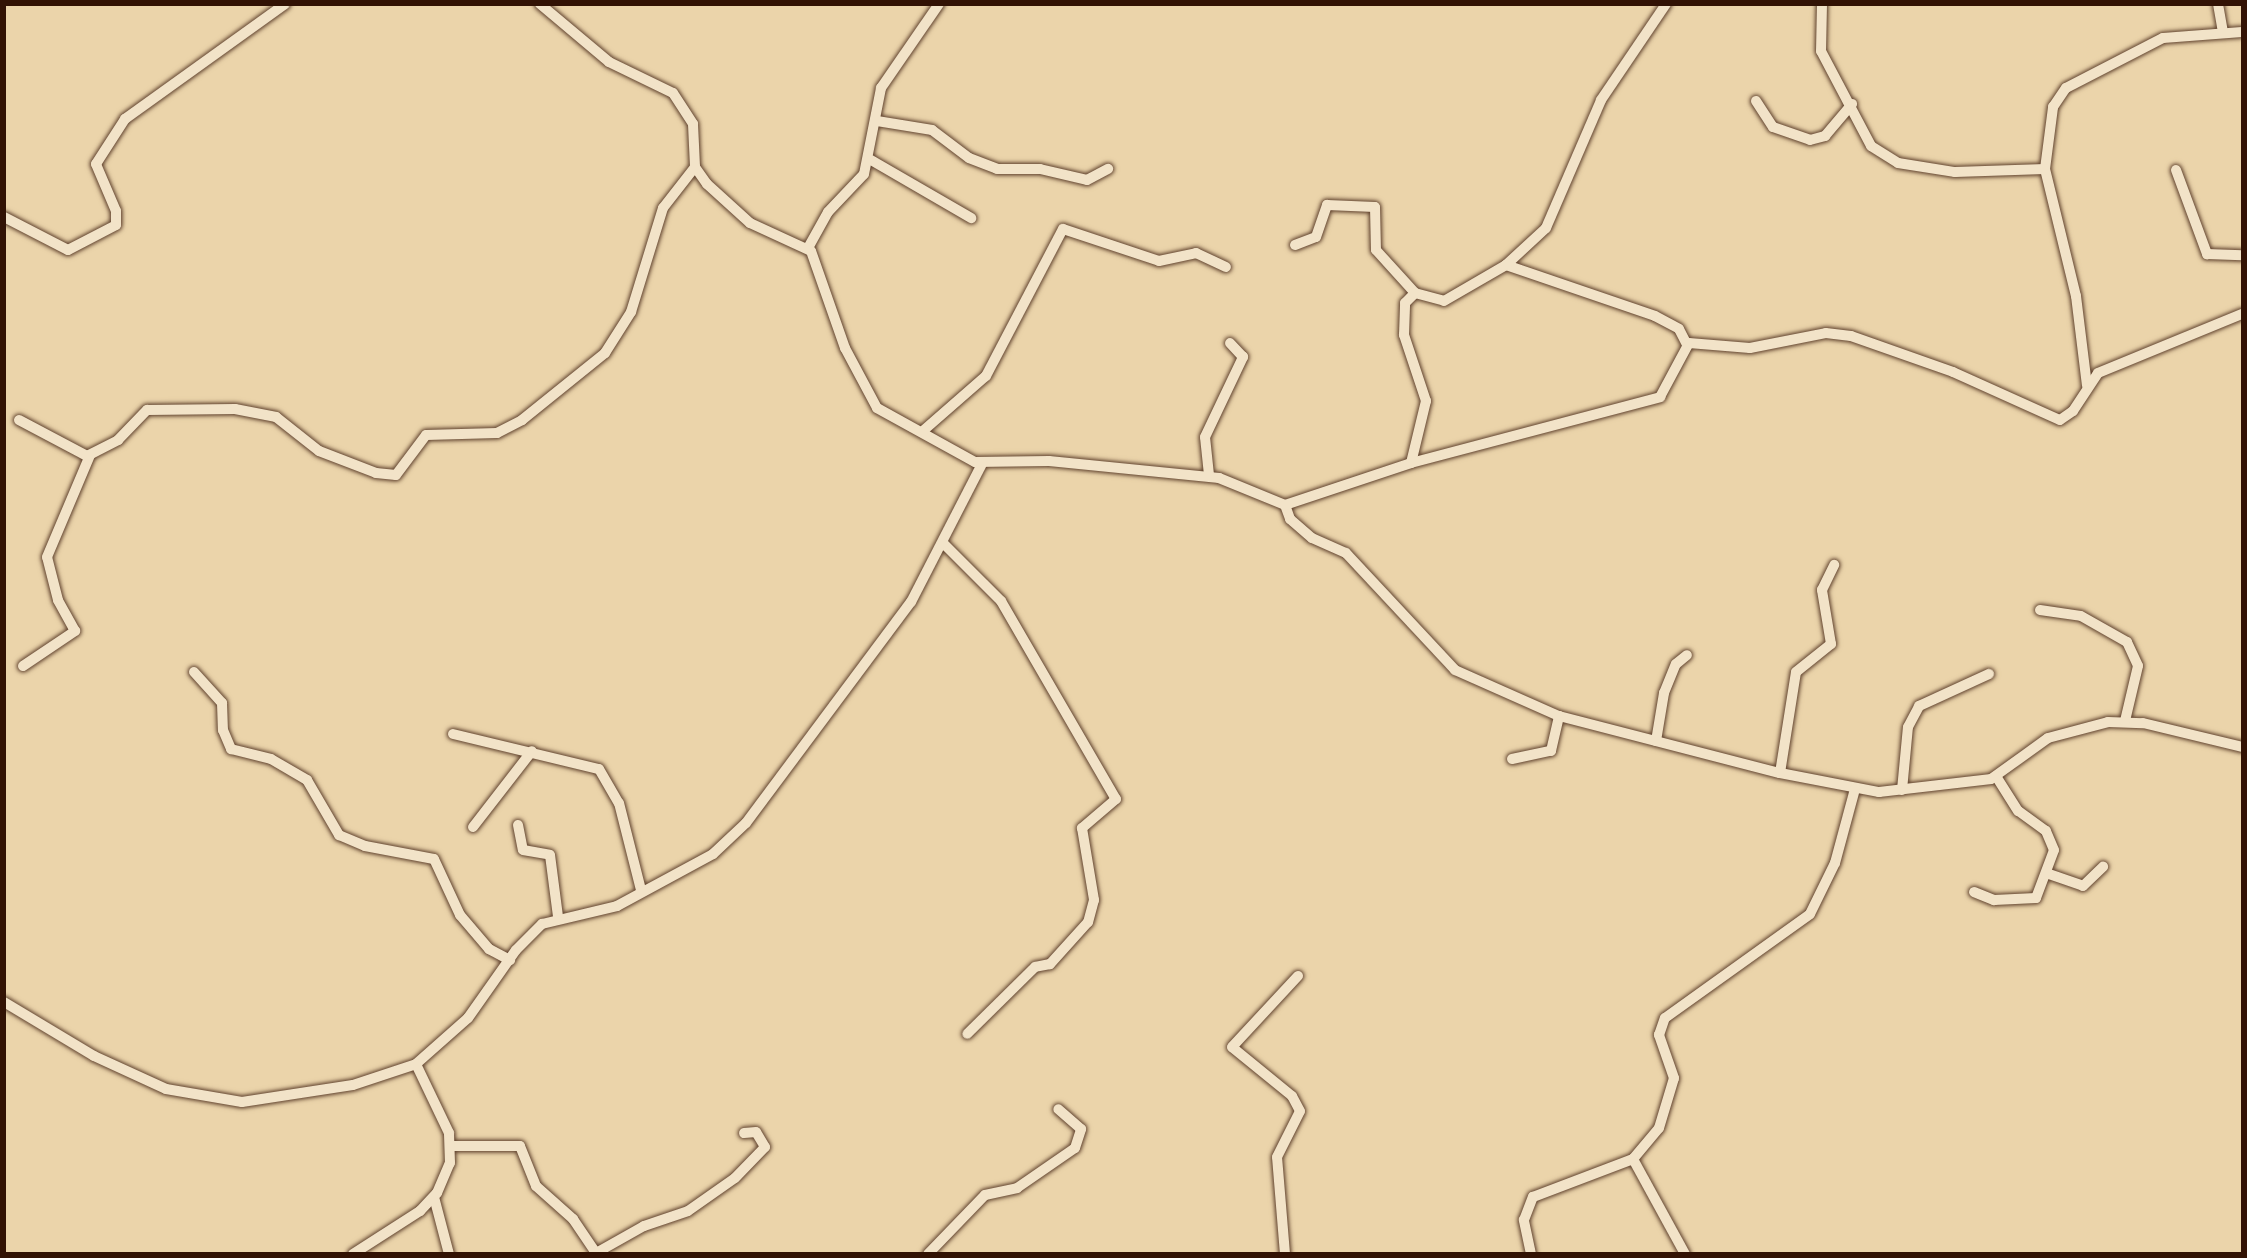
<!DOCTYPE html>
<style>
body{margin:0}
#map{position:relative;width:2247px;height:1258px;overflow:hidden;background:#ebd4aa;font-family:Alegreya,serif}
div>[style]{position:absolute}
.roads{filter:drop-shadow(0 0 2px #60422e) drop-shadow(0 0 2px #60422e)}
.street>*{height:10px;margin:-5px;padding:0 5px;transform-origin:5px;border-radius:5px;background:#f2e3c8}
span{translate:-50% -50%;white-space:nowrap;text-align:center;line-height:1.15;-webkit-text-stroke:4.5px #f2e3c8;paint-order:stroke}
.frame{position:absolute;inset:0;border:6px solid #321204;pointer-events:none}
</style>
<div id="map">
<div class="roads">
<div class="street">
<i style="left:540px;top:4px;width:90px;rotate:40deg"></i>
<i style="left:609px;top:62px;width:71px;rotate:25.8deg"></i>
<i style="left:673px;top:93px;width:37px;rotate:57deg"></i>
<i style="left:693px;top:124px;width:43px;rotate:87.3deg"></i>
<i style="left:695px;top:167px;width:21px;rotate:55deg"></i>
<i style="left:707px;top:184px;width:58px;rotate:42.2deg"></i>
<i style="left:750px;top:223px;width:67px;rotate:24.7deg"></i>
<i style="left:811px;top:251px;width:103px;rotate:70.7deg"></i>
<i style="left:845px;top:348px;width:68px;rotate:61.9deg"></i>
<i style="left:877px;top:408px;width:112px;rotate:28.9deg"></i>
<i style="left:975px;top:462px;width:74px;rotate:-0.8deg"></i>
<i style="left:1049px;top:461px;width:171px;rotate:5.7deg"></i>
<i style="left:1219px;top:478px;width:71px;rotate:22.2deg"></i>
<i style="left:1285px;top:505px;width:15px;rotate:70deg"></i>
<i style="left:1290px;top:519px;width:29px;rotate:41deg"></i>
<i style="left:1312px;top:538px;width:37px;rotate:24deg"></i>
<i style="left:1346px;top:553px;width:160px;rotate:47deg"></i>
<i style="left:1455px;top:670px;width:114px;rotate:23.9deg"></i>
<i style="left:1559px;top:716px;width:228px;rotate:14.5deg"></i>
<i style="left:1780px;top:773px;width:101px;rotate:10.9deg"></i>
<i style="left:1879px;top:792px;width:113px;rotate:-6.6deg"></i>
<i style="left:1991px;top:779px;width:70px;rotate:-35.7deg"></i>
<i style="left:2048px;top:738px;width:62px;rotate:-14.9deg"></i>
<i style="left:2108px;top:722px;width:35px;rotate:2deg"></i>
<i style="left:2143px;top:723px;width:102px;rotate:13.6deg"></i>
<i style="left:1822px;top:4px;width:47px;rotate:91.2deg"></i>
<i style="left:1821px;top:51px;width:107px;rotate:62.2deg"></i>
<i style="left:1871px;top:146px;width:32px;rotate:32deg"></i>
<i style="left:1898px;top:163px;width:58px;rotate:9deg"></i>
<i style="left:1955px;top:172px;width:90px;rotate:-1.9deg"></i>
<i style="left:2045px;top:169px;width:63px;rotate:-82.6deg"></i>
<i style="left:2053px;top:107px;width:23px;rotate:-56deg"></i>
<i style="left:2066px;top:88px;width:109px;rotate:-27.3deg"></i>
<i style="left:2163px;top:38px;width:79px;rotate:-4.3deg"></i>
<i style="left:2218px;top:4px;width:27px;rotate:80deg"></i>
<i style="left:1756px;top:101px;width:31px;rotate:57deg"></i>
<i style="left:1773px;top:127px;width:39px;rotate:19deg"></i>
<i style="left:1810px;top:140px;width:16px;rotate:-15deg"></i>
<i style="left:1825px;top:136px;width:42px;rotate:-49.8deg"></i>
<i style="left:877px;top:121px;width:56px;rotate:9.3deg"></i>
<i style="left:932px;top:130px;width:46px;rotate:37.1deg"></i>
<i style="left:969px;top:158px;width:30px;rotate:21deg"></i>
<i style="left:997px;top:169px;width:43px"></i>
<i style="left:1040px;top:169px;width:48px;rotate:13.2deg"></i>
<i style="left:1087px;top:180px;width:24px;rotate:-28deg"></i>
<i style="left:871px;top:160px;width:116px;rotate:30.1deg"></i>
<i style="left:2045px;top:169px;width:131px;rotate:76.3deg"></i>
<i style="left:2076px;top:296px;width:90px;rotate:83deg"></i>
<i style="left:2176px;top:170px;width:90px;rotate:69.7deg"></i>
<i style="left:2207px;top:254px;width:35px;rotate:2deg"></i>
<i style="left:4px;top:217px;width:72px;rotate:27.3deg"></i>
<i style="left:68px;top:250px;width:54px;rotate:-27.5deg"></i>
<i style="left:116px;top:225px;width:14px;rotate:-90deg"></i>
<i style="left:116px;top:211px;width:51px;rotate:-113.1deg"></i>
<i style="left:96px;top:164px;width:54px;rotate:-57.2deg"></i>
<i style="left:125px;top:119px;width:197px;rotate:-35.7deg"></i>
<i style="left:1295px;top:245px;width:22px;rotate:-21deg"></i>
<i style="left:1316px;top:237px;width:34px;rotate:-71deg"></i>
<i style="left:1327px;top:205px;width:48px;rotate:2.4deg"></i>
<i style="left:1375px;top:207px;width:43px;rotate:88.7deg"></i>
<i style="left:1376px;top:250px;width:58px;rotate:47.8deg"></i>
<i style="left:808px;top:248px;width:41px;rotate:-60.9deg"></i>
<i style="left:828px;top:212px;width:52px;rotate:-46.5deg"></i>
<i style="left:864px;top:174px;width:88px;rotate:-78.8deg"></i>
<i style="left:881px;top:88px;width:102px;rotate:-55.4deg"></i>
<i style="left:1506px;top:265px;width:157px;rotate:18.9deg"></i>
<i style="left:1655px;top:316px;width:27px;rotate:28deg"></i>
<i style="left:1679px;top:329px;width:18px;rotate:63deg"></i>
<i style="left:19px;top:420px;width:77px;rotate:27.9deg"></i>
<i style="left:87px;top:456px;width:35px;rotate:-27deg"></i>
<i style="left:118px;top:440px;width:42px;rotate:-46deg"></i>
<i style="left:147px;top:410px;width:88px;rotate:-0.7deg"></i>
<i style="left:235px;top:409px;width:42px;rotate:11deg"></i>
<i style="left:276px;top:417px;width:55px;rotate:38.3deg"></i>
<i style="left:319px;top:451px;width:61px;rotate:21.1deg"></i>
<i style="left:376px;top:473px;width:20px;rotate:6deg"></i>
<i style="left:396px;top:475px;width:50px;rotate:-53.1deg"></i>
<i style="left:426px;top:435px;width:71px;rotate:-1.6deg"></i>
<i style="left:497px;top:433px;width:28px;rotate:-27deg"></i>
<i style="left:522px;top:420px;width:107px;rotate:-38.9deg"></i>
<i style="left:605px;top:353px;width:49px;rotate:-57.6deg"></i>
<i style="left:631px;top:312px;width:109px;rotate:-72.9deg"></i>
<i style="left:663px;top:208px;width:52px;rotate:-52deg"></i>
<i style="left:924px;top:430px;width:82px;rotate:-41.1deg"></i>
<i style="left:986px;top:376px;width:166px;rotate:-62.4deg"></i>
<i style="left:1063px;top:229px;width:101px;rotate:18.4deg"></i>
<i style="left:1159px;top:261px;width:38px;rotate:-12deg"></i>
<i style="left:1196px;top:253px;width:33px;rotate:25deg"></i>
<i style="left:1411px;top:463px;width:258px;rotate:-14.8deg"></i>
<i style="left:1660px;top:397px;width:61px;rotate:-61.8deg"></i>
<i style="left:1689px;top:343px;width:61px;rotate:4.7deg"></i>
<i style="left:1750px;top:348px;width:77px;rotate:-11.2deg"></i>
<i style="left:1826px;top:333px;width:25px;rotate:7deg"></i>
<i style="left:1851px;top:336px;width:108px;rotate:19.4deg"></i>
<i style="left:1953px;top:372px;width:117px;rotate:24.2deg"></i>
<i style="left:2060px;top:420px;width:16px;rotate:-35deg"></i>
<i style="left:2073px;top:411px;width:45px;rotate:-56.7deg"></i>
<i style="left:2098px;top:373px;width:156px;rotate:-22.3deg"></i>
<i style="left:1209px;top:475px;width:38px;rotate:-96deg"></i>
<i style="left:1205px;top:437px;width:89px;rotate:-64.6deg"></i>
<i style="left:1243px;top:357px;width:19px;rotate:-133deg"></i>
<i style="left:1285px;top:505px;width:133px;rotate:-18.4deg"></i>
<i style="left:1411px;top:463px;width:64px;rotate:-76.4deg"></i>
<i style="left:1426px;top:401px;width:70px;rotate:-108.4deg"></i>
<i style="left:1404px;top:335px;width:32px;rotate:-88deg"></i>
<i style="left:1405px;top:303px;width:14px;rotate:-45deg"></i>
<i style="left:1415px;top:293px;width:30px;rotate:15deg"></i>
<i style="left:1444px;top:301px;width:72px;rotate:-30.1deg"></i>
<i style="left:1506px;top:265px;width:54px;rotate:-42.8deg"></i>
<i style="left:1546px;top:228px;width:139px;rotate:-66.7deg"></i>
<i style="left:1601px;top:100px;width:116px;rotate:-55.9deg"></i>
<i style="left:943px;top:543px;width:82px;rotate:45deg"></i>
<i style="left:1001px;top:601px;width:229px;rotate:59.9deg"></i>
<i style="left:1116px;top:799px;width:45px;rotate:139.5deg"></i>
<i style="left:1082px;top:828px;width:73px;rotate:80.5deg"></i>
<i style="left:1094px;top:900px;width:23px;rotate:105deg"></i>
<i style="left:1088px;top:922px;width:57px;rotate:132.1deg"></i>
<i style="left:1050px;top:964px;width:15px;rotate:169deg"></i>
<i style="left:1035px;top:967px;width:95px;rotate:135.4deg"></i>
<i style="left:2040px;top:610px;width:41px;rotate:8.3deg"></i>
<i style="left:2081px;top:616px;width:53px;rotate:29.5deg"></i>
<i style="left:2127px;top:642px;width:26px;rotate:65deg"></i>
<i style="left:2138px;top:666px;width:57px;rotate:103.3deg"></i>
<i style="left:23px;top:666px;width:63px;rotate:-33.9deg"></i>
<i style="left:75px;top:631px;width:35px;rotate:-119deg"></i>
<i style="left:58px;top:600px;width:44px;rotate:-104.3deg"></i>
<i style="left:47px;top:557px;width:111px;rotate:-67.1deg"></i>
<i style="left:194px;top:672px;width:42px;rotate:47.9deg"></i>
<i style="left:222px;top:703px;width:27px;rotate:88deg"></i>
<i style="left:223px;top:730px;width:21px;rotate:67deg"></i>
<i style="left:231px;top:749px;width:41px;rotate:14deg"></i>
<i style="left:271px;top:759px;width:42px;rotate:30.3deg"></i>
<i style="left:307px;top:780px;width:64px;rotate:59.8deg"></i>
<i style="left:339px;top:835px;width:28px;rotate:23deg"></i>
<i style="left:365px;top:846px;width:70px;rotate:10.7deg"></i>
<i style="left:434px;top:859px;width:62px;rotate:65.1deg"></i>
<i style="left:460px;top:915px;width:45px;rotate:49.5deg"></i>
<i style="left:489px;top:949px;width:24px;rotate:28deg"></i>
<i style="left:453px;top:734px;width:150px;rotate:13.5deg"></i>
<i style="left:599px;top:769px;width:39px;rotate:60deg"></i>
<i style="left:619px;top:803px;width:90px;rotate:75.8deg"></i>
<i style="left:1656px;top:741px;width:49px;rotate:-80.5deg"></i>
<i style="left:1664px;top:693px;width:31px;rotate:-68deg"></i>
<i style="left:1676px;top:664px;width:14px;rotate:-39deg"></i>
<i style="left:1512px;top:759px;width:40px;rotate:-12deg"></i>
<i style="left:1551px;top:751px;width:36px;rotate:-77deg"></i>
<i style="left:1780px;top:773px;width:102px;rotate:-81deg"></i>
<i style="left:1796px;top:672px;width:45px;rotate:-38.7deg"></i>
<i style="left:1831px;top:644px;width:55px;rotate:-99.5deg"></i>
<i style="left:1822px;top:590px;width:28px;rotate:-64deg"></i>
<i style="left:1902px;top:790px;width:63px;rotate:-84.6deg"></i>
<i style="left:1908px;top:727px;width:24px;rotate:-62deg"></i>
<i style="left:1919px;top:706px;width:77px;rotate:-24.6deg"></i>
<i style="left:518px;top:825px;width:25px;rotate:79deg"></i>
<i style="left:523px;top:850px;width:27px;rotate:10deg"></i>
<i style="left:550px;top:855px;width:63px;rotate:82.6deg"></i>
<i style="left:473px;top:827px;width:96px;rotate:-52.2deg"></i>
<i style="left:2049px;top:874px;width:36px;rotate:19deg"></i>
<i style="left:2083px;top:886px;width:28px;rotate:-44deg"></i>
<i style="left:1974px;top:892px;width:22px;rotate:22deg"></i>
<i style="left:1994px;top:900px;width:42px;rotate:-2.7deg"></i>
<i style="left:2036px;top:898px;width:51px;rotate:-69.4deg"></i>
<i style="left:2054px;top:850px;width:21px;rotate:-113deg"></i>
<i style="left:2046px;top:831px;width:34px;rotate:-144deg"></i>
<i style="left:2018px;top:811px;width:41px;rotate:-122.2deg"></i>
<i style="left:4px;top:1002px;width:105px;rotate:31deg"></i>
<i style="left:94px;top:1056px;width:79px;rotate:24.6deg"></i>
<i style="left:166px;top:1089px;width:77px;rotate:9.7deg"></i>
<i style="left:242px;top:1102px;width:112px;rotate:-8.7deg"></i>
<i style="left:353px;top:1085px;width:66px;rotate:-18.4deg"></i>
<i style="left:416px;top:1064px;width:69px;rotate:-41.5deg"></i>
<i style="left:468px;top:1018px;width:83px;rotate:-54.8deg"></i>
<i style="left:516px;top:950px;width:37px;rotate:-45deg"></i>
<i style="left:542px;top:924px;width:77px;rotate:-13.5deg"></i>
<i style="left:617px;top:906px;width:109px;rotate:-28.4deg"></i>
<i style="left:713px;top:854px;width:45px;rotate:-43.2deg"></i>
<i style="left:746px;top:823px;width:276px;rotate:-53.3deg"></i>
<i style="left:911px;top:602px;width:155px;rotate:-62.8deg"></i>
<i style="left:451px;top:1146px;width:69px"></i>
<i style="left:520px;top:1146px;width:43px;rotate:68.2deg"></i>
<i style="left:536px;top:1186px;width:50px;rotate:41.7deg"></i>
<i style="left:573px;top:1219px;width:41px;rotate:55.9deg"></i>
<i style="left:596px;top:1253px;width:55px;rotate:-29.4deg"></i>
<i style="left:644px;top:1226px;width:46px;rotate:-18.8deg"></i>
<i style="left:688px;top:1211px;width:57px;rotate:-35.1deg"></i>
<i style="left:735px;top:1178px;width:43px;rotate:-45.9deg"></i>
<i style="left:765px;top:1147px;width:17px;rotate:-121deg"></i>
<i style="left:756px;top:1132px;width:12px;rotate:175deg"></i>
<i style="left:1633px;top:1159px;width:108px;rotate:61.3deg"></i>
<i style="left:434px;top:1197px;width:59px;rotate:75.3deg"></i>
<i style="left:353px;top:1254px;width:80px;rotate:-32.7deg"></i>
<i style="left:420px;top:1211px;width:25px;rotate:-47deg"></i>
<i style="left:437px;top:1193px;width:33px;rotate:-67deg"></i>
<i style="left:450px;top:1163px;width:30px;rotate:-92deg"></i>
<i style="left:449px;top:1133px;width:76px;rotate:-115.6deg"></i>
<i style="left:928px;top:1254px;width:82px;rotate:-46deg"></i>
<i style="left:985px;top:1195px;width:33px;rotate:-12deg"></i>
<i style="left:1017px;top:1188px;width:70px;rotate:-34.6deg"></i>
<i style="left:1075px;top:1148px;width:20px;rotate:-72deg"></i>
<i style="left:1081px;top:1129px;width:30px;rotate:-139deg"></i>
<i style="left:1285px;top:1254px;width:97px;rotate:-94.7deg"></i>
<i style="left:1277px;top:1157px;width:51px;rotate:-63.4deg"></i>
<i style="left:1300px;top:1111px;width:17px;rotate:-118deg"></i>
<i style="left:1292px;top:1096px;width:77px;rotate:-140.8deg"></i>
<i style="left:1232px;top:1047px;width:97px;rotate:-47.1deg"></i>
<i style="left:1531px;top:1254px;width:35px;rotate:-102deg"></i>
<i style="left:1524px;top:1220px;width:25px;rotate:-69deg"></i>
<i style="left:1533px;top:1197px;width:107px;rotate:-20.8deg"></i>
<i style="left:1633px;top:1159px;width:40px;rotate:-50deg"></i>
<i style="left:1659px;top:1128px;width:52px;rotate:-73.3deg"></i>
<i style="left:1674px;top:1078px;width:46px;rotate:-109.2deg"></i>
<i style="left:1659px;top:1035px;width:18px;rotate:-71deg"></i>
<i style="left:1665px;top:1018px;width:178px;rotate:-35.6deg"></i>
<i style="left:1810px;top:914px;width:57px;rotate:-63.9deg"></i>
<i style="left:1835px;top:863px;width:77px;rotate:-74.9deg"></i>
</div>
</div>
<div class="frame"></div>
</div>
